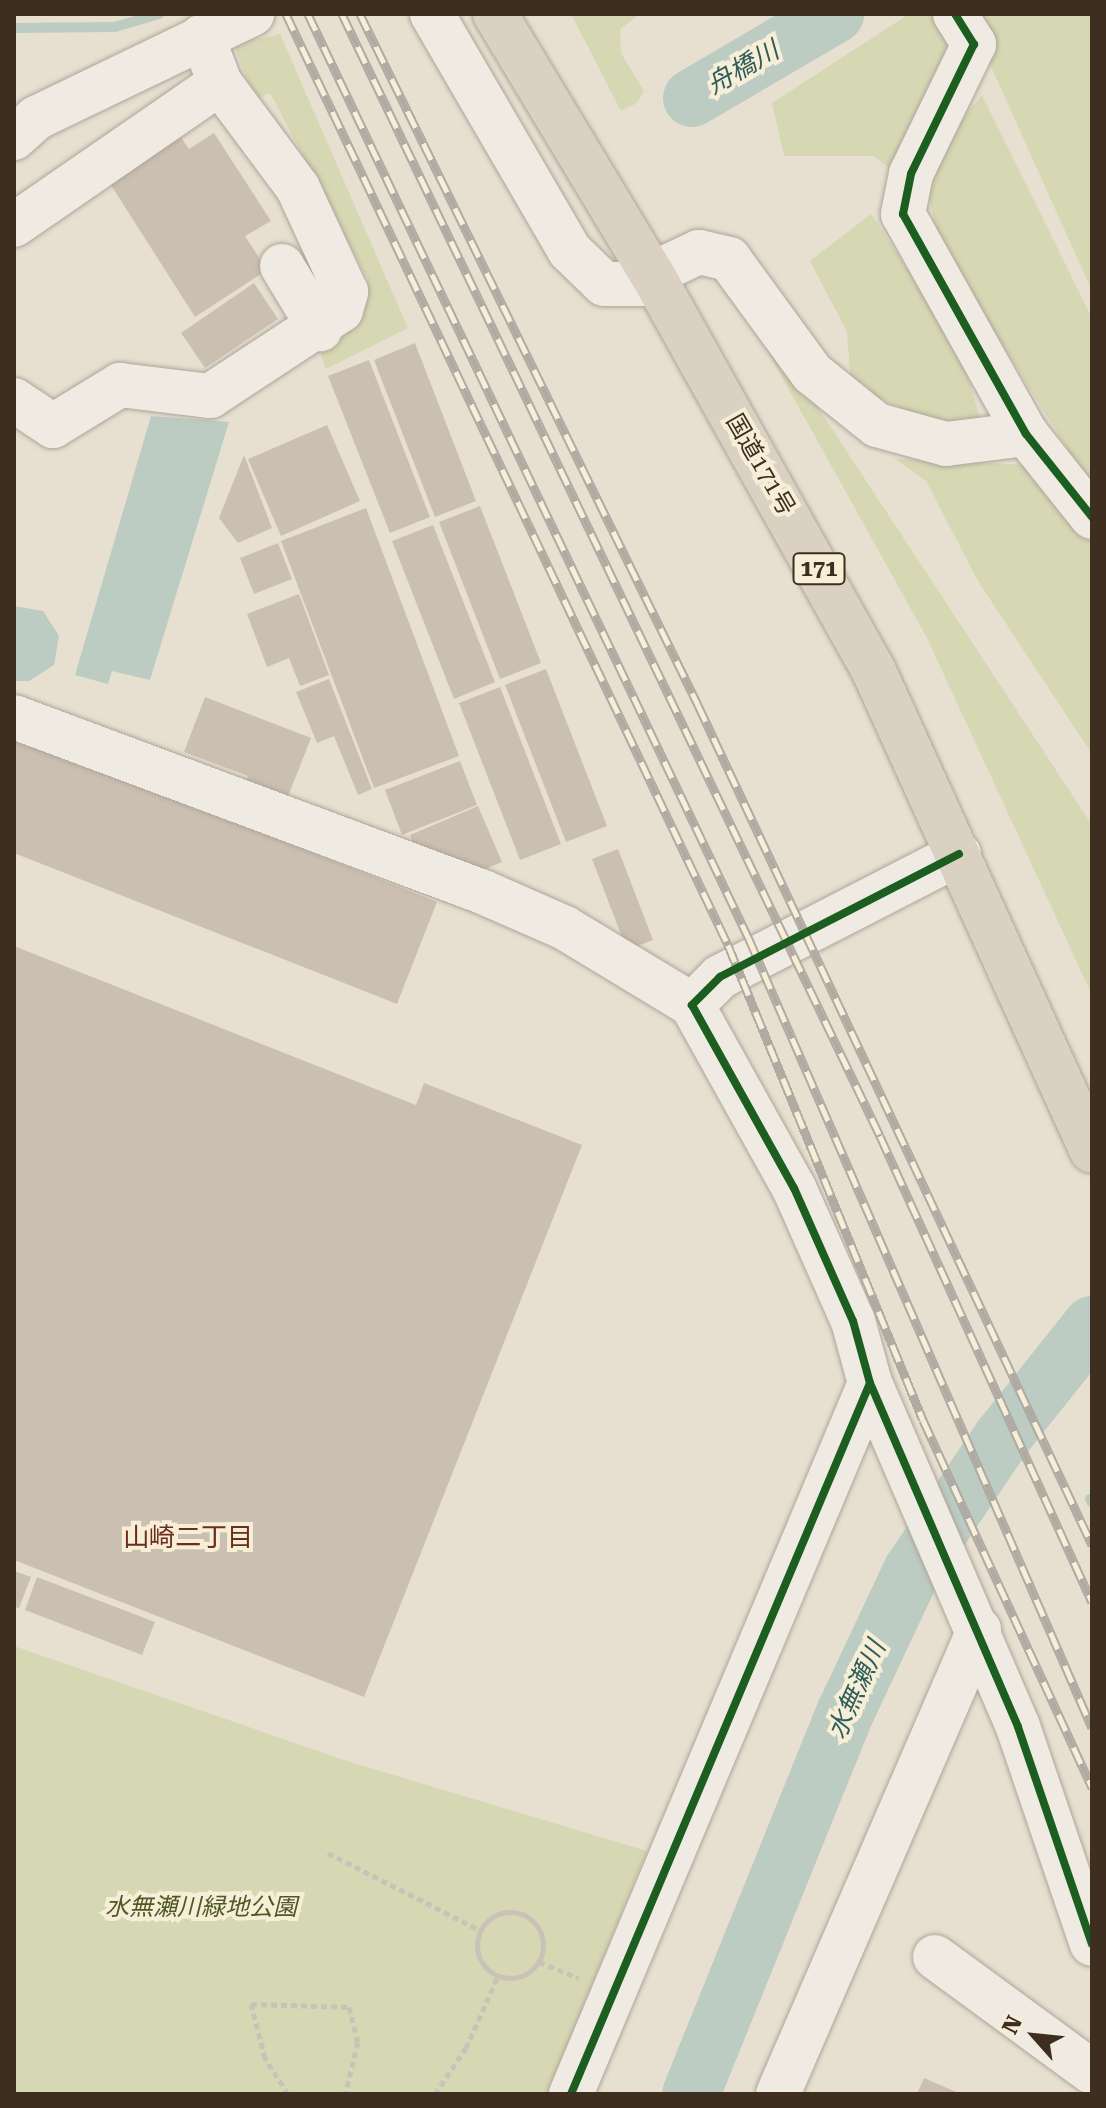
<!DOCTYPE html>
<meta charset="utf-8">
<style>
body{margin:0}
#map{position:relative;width:1106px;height:2108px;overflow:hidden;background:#e7e0d1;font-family:"Roboto Serif","Noto Sans JP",serif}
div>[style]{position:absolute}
.green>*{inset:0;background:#d6d7b3}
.water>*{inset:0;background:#bcccc2}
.stream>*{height:10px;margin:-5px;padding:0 5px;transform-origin:5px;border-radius:5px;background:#bcccc2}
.river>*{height:58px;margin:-29px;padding:0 29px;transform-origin:29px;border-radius:29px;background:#bcccc2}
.building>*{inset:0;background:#cbbfb2}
.path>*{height:5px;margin-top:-2.5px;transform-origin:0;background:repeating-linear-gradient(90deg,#c8c2b9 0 6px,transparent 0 10px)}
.path>.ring{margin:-2.5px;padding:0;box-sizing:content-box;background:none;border:5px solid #c8c2b9;border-radius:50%}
.roads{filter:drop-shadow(0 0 2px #ada599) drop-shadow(0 0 2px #ada599)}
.minor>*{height:44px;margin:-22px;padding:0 22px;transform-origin:22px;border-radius:22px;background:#efebe3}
.highway>*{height:44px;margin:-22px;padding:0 22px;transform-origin:22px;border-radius:22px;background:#dad1c2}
.rail>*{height:9px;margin-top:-4.5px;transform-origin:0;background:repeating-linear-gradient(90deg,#f7eed8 0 18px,#afaaa2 0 36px);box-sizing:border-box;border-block:2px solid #afaaa2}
.cycleway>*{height:8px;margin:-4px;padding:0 4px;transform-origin:4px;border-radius:4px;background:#1b5e20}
span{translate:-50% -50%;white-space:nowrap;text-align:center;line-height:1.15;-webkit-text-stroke:8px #f7eed8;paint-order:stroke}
.shield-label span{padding:2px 6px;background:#f7eed8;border:2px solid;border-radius:6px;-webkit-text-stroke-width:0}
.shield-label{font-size:22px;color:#3d2e20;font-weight:700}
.street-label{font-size:24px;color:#3d2e20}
.park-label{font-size:24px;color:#4d5a26;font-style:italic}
.water-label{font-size:26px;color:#2f5d5a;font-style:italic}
.neighbourhood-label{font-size:26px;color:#6b2e1e}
.frame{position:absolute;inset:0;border:16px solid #3d2e20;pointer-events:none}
.north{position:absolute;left:994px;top:1996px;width:80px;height:80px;-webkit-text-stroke:6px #f7eed8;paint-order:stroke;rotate:297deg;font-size:22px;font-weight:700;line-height:32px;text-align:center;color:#3d2e20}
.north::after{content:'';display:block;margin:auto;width:28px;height:36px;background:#3d2e20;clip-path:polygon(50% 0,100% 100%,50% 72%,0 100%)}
</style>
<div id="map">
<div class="green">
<i style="clip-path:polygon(571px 14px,640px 14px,620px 29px,621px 53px,644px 91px,637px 103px,621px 111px)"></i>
<i style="clip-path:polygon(909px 14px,939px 14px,954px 47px,894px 172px,874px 156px,784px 156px,772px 103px)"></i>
<i style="clip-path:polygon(979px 14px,1092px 14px,1092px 291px,989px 62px)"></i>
<i style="clip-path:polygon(280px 34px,408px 328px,326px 369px,319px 349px,361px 308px,368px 279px,270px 93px,254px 100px,234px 44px)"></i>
<i style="clip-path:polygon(982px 95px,1092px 318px,1092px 488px,938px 242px,926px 179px,952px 130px)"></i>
<i style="clip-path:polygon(871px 214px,959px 347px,980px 418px,950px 429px,851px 386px,847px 332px,810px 261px)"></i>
<i style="clip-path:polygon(744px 295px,1092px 825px,1092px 995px,927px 638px,738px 298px)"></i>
<i style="clip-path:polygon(895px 459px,1029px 465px,1092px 543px,1092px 754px,978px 581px,926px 481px)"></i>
<i style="clip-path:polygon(14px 1646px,347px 1761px,647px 1851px,547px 2094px,14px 2094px)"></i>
</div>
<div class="water">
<i style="clip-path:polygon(151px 416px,229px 422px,150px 680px,112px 671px,108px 684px,75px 675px)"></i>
<i style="clip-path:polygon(14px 606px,43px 611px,59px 636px,54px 665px,29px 681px,14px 681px)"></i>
</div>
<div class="stream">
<i style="left:14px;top:28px;width:101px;rotate:-0.6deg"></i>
<i style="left:115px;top:27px;width:46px;rotate:-16.5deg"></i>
<i style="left:1090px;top:1499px;width:4px;rotate:63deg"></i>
</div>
<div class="river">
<i style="left:692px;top:98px;width:166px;rotate:-30.4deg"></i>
<i style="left:691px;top:2094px;width:413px;rotate:-68deg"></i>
<i style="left:846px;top:1711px;width:155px;rotate:-64.8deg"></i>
<i style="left:912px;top:1571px;width:159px;rotate:-56deg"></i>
<i style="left:1001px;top:1439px;width:146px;rotate:-51.4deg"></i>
</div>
<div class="building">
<i style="clip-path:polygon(214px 133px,271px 221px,245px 236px,267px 270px,195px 317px,109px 182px,180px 136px,189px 149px)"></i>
<i style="clip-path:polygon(254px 283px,278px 319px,205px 368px,181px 333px)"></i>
<i style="clip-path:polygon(415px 343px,476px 501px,435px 517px,374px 360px)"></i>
<i style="clip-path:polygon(369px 360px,430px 517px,390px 533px,328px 376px)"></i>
<i style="clip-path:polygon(327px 425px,360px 501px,281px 536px,248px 459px)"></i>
<i style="clip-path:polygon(244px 455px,272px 528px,238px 543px,219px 518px)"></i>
<i style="clip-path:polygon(480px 506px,541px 663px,500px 679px,439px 522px)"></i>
<i style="clip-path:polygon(366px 508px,459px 756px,374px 788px,281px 541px)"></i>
<i style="clip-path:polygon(433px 525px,495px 682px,454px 699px,392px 541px)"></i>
<i style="clip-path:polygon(278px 543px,292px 579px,254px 594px,240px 558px)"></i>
<i style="clip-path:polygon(299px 594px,329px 675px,300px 686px,289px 658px,267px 667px,247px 614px)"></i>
<i style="clip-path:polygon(546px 669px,607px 826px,566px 842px,505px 685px)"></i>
<i style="clip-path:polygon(329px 679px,372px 789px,358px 795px,334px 736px,317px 743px,296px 692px)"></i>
<i style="clip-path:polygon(500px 687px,561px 844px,520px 860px,459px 703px)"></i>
<i style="clip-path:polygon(205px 697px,311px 738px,285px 804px,243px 788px,248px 776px,184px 752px)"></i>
<i style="clip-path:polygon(14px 734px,437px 902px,397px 1004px,14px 853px)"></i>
<i style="clip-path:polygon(460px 761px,477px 805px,402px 835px,385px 790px)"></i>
<i style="clip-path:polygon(478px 806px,502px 862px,469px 876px,419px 857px,410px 835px)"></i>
<i style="clip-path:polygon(618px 849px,653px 940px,627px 950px,592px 859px)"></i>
<i style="clip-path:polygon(14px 946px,416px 1105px,424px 1083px,582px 1145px,364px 1697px,14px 1560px)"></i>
<i style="clip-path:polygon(14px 1571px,31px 1577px,19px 1608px,14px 1607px)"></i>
<i style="clip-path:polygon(37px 1577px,155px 1622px,142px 1655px,25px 1610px)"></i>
<i style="clip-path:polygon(924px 2078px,961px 2094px,917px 2094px)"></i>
</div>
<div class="path">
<i style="left:328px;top:1853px;width:170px;rotate:26.9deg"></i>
<i class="ring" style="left:477px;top:1912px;width:61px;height:61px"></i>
<i style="left:539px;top:1962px;width:43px;rotate:21.8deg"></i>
<i style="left:288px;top:2094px;width:43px;rotate:-122.6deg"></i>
<i style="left:265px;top:2058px;width:56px;rotate:-104.5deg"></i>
<i style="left:251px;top:2004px;width:98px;rotate:1.8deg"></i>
<i style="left:349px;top:2007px;width:36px;rotate:76deg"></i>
<i style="left:358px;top:2042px;width:54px;rotate:104deg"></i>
<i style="left:435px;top:2094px;width:55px;rotate:-56deg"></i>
<i style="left:466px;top:2048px;width:79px;rotate:-66deg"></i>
</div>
<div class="roads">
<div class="minor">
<i style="left:432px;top:14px;width:274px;rotate:59.8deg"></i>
<i style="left:570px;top:251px;width:47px;rotate:44.1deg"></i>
<i style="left:604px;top:284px;width:44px"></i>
<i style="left:648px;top:284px;width:11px;rotate:-68deg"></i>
<i style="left:652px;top:274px;width:52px;rotate:-25.1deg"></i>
<i style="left:699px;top:252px;width:31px;rotate:13deg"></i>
<i style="left:729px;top:259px;width:141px;rotate:53.9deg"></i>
<i style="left:812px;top:373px;width:83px;rotate:38.7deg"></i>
<i style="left:877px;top:425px;width:72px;rotate:15.4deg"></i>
<i style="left:946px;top:444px;width:81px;rotate:-7.1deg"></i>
<i style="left:955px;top:14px;width:36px;rotate:58deg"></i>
<i style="left:974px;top:44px;width:144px;rotate:115.9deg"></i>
<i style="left:911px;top:174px;width:41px;rotate:101.3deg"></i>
<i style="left:903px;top:214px;width:252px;rotate:60.8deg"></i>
<i style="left:1026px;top:434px;width:106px;rotate:51.5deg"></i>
<i style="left:14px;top:138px;width:30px;rotate:-42deg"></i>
<i style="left:36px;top:118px;width:240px;rotate:-25.7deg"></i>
<i style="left:14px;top:225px;width:250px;rotate:-34.6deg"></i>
<i style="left:282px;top:266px;width:74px;rotate:58.9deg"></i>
<i style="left:14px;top:400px;width:47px;rotate:33.7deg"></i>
<i style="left:53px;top:426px;width:79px;rotate:-31.5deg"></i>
<i style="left:120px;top:385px;width:91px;rotate:7deg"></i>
<i style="left:210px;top:396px;width:157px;rotate:-33.3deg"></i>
<i style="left:341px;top:310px;width:19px;rotate:-74deg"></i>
<i style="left:346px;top:292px;width:115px;rotate:-114.8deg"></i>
<i style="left:298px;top:188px;width:131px;rotate:-126.6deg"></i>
<i style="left:220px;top:83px;width:50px;rotate:-111deg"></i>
<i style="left:14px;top:717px;width:501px;rotate:20.46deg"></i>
<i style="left:483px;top:892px;width:90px;rotate:23.7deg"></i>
<i style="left:565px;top:928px;width:149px;rotate:31.2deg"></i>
<i style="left:959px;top:854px;width:269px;rotate:152.8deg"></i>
<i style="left:720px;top:977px;width:40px;rotate:135deg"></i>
<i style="left:692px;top:1005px;width:210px;rotate:60.9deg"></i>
<i style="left:794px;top:1188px;width:145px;rotate:66.1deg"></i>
<i style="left:853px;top:1321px;width:64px;rotate:74.7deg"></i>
<i style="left:870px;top:1383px;width:374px;rotate:66.7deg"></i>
<i style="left:1018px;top:1727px;width:229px;rotate:71.2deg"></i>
<i style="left:935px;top:1957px;width:195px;rotate:36.2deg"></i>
<i style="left:571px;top:2094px;width:771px;rotate:-67.19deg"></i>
<i style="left:778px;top:2094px;width:506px;rotate:-66.58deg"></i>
</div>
<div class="highway">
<i style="left:495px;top:14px;width:304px;rotate:58.9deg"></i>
<i style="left:652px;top:274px;width:453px;rotate:60.8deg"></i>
<i style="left:873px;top:669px;width:529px;rotate:65.57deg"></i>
</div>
</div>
<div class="rail">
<i style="left:286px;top:14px;width:1031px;rotate:64.6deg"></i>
<i style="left:728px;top:945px;width:513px;rotate:67.68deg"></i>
<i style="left:923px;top:1420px;width:405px;rotate:65.3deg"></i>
<i style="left:308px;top:14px;width:1025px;rotate:64.51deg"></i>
<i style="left:749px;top:939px;width:860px;rotate:66.5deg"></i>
<i style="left:342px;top:14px;width:1244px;rotate:64.38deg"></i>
<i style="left:880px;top:1136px;width:512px;rotate:65.54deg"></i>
<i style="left:360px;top:14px;width:769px;rotate:63.93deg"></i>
<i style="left:698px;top:705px;width:928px;rotate:64.87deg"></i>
</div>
<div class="cycleway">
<i style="left:955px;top:14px;width:36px;rotate:58deg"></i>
<i style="left:974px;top:44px;width:144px;rotate:115.9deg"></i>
<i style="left:911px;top:174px;width:41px;rotate:101.3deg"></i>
<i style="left:903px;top:214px;width:252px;rotate:60.8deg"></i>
<i style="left:1026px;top:434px;width:106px;rotate:51.5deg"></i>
<i style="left:959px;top:854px;width:269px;rotate:152.8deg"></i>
<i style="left:720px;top:977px;width:40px;rotate:135deg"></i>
<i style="left:692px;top:1005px;width:210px;rotate:60.9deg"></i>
<i style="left:794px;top:1188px;width:145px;rotate:66.1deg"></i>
<i style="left:853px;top:1321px;width:64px;rotate:74.7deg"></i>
<i style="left:870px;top:1383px;width:374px;rotate:66.7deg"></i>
<i style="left:1018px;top:1727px;width:229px;rotate:71.2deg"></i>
<i style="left:571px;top:2094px;width:771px;rotate:-67.19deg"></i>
</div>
<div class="shield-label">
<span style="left:819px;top:569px">171</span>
</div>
<div class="street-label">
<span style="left:760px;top:465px;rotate:60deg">国道171号</span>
</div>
<div class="park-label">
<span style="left:201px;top:1908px">水無瀬川緑地公園</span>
</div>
<div class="water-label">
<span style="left:743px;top:68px;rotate:-30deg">舟橋川</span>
<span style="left:857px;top:1690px;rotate:-66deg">水無瀬川</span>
</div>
<div class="neighbourhood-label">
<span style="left:188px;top:1538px">山崎二丁目</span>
</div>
<div class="frame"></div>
<div class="north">N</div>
</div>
